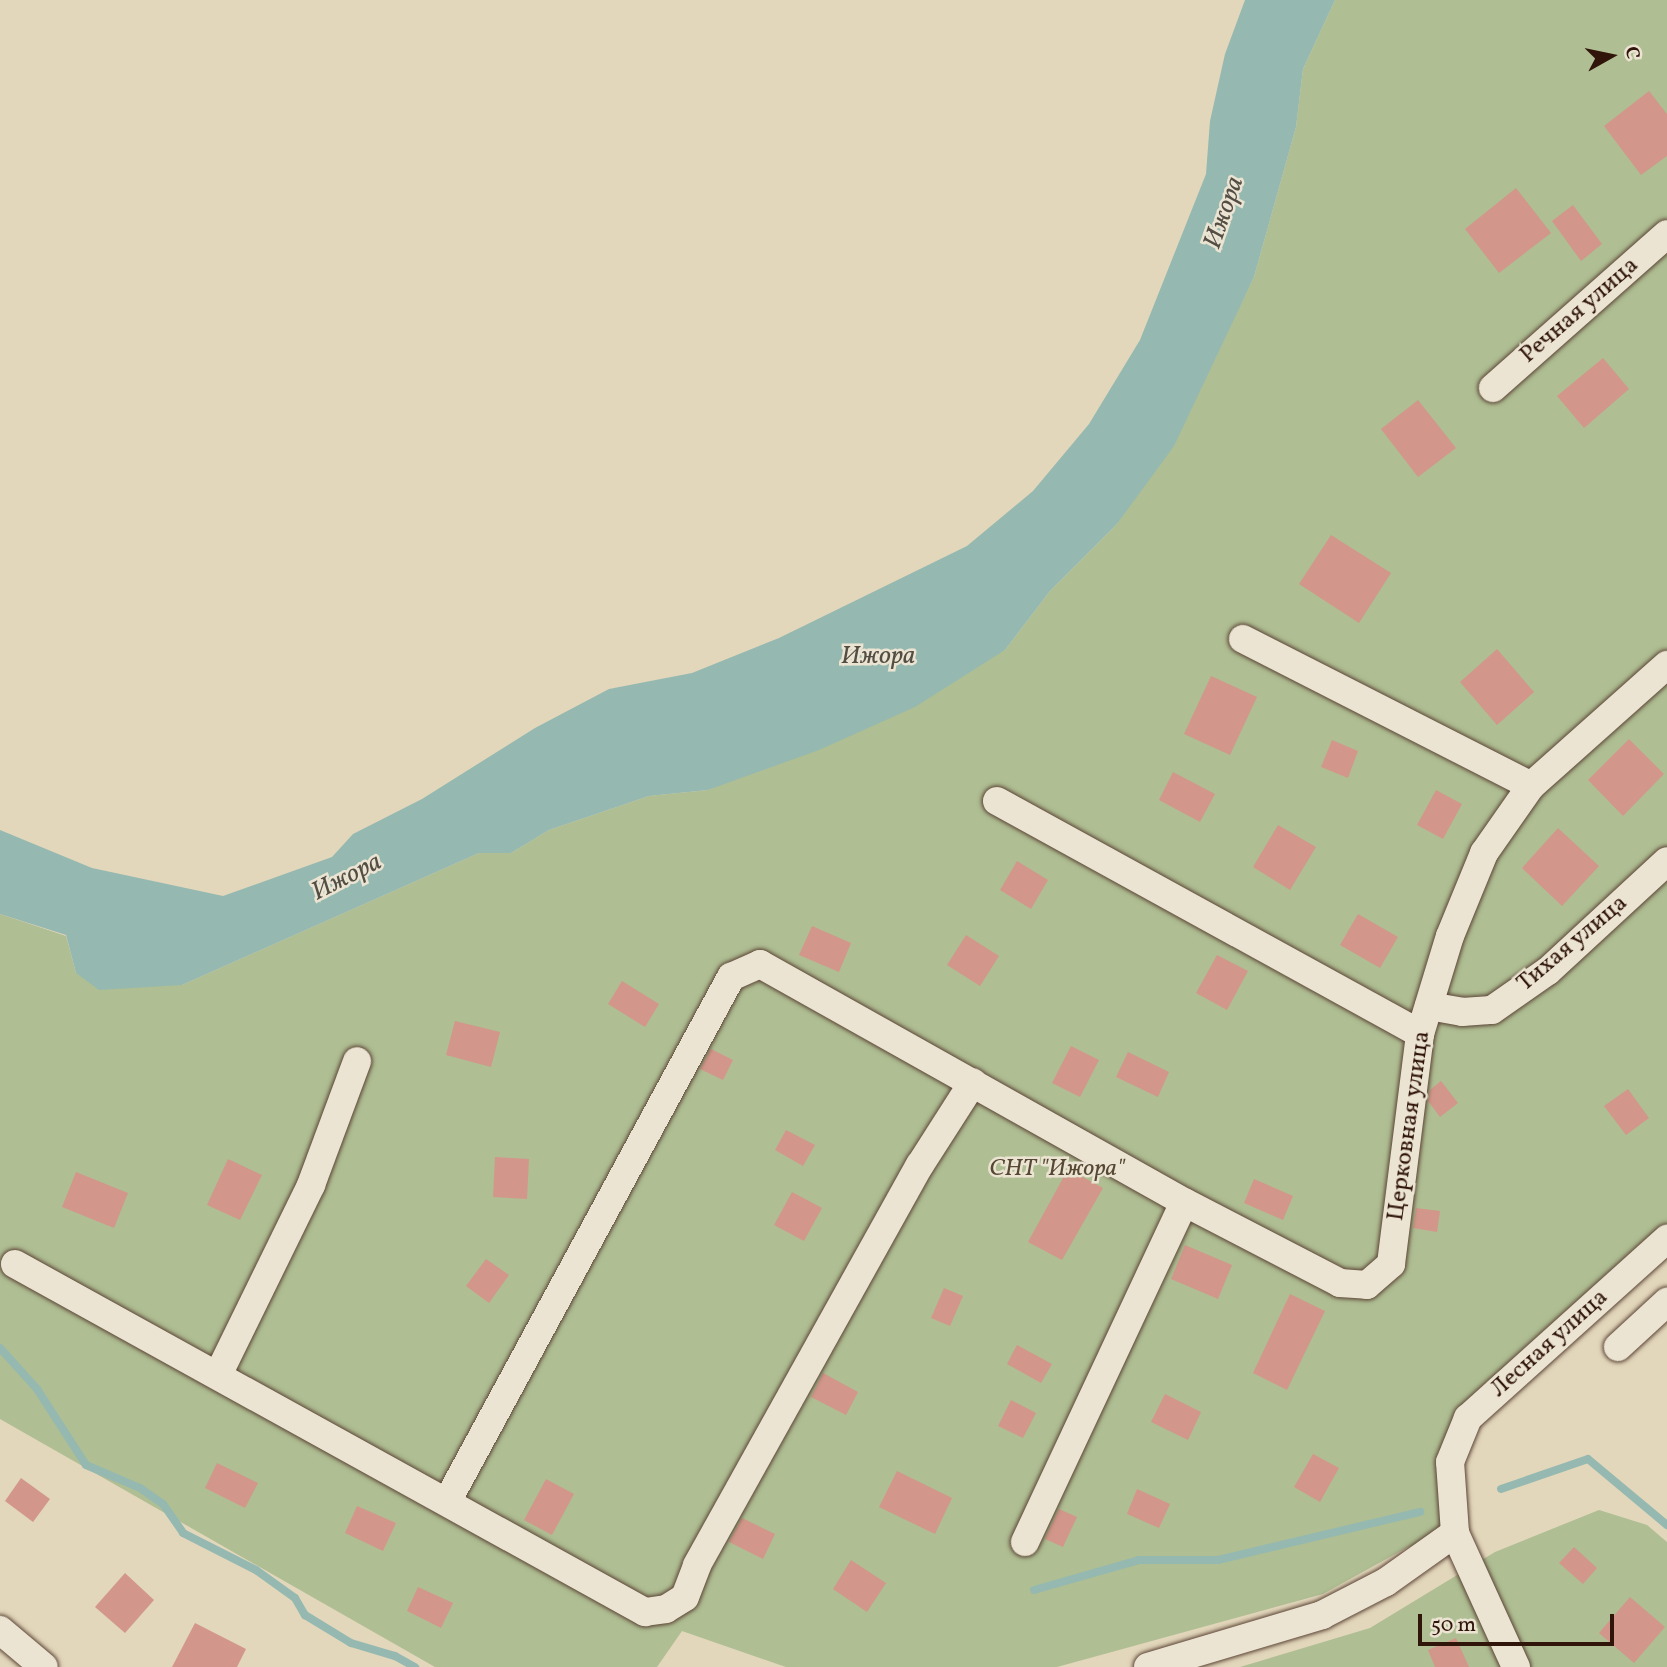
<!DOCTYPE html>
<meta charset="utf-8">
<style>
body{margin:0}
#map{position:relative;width:1667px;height:1667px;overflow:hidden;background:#e2d6bb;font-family:Vollkorn,serif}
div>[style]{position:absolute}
.green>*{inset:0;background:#afbe93}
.water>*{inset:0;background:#95b9b0}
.stream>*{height:8px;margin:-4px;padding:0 4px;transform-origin:4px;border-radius:4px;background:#95b9b0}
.building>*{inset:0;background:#d2978a}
.roads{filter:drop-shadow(0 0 2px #5c4536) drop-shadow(0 0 2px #5c4536)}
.minor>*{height:28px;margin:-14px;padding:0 14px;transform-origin:14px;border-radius:14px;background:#ece4d3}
span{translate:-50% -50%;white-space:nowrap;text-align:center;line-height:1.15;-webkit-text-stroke:5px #ece4d3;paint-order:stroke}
.street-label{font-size:24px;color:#30150a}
.park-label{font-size:24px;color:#564833;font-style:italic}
.water-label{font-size:26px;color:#534e44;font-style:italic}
.north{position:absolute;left:1576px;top:21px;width:70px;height:70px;-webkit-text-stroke:5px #ece4d3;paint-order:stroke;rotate:81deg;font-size:19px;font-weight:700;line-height:28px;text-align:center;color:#30150a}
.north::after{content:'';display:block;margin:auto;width:24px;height:32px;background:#30150a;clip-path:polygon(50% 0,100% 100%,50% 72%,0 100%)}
.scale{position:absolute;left:1418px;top:1614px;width:196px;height:32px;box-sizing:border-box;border:4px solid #30150a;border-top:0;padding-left:9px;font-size:21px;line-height:24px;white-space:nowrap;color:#30150a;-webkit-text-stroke:5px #ece4d3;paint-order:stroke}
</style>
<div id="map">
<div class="green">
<i style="clip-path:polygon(1335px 0,1667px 0,1667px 1239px,1468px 1418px,1455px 1533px,1408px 1547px,1323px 1594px,1057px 1667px,786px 1667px,682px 1631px,657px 1667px,435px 1667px,0 1419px,0 914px,66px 936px,76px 973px,182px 985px,479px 853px,511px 853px,549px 830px,649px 796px,708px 790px,1005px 650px,1050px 591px,1117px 524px,1218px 350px,1254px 277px,1296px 127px,1303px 69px)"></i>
<i style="clip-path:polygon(1599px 1510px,1647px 1525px,1667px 1542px,1667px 1667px,1240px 1667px,1370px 1628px,1495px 1552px)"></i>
</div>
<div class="water">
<i style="clip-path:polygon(1245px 0,1335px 0,1303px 69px,1296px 127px,1254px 277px,1174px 446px,1117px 524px,1050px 591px,1005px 650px,915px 707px,819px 750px,708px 790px,649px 796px,549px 830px,511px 853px,479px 853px,182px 985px,99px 990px,76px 973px,66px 935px,0 914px,0 830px,92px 868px,223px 896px,332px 857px,353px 834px,422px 799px,535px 728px,609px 689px,692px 673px,779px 638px,967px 546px,1033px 491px,1089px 424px,1140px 340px,1206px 174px,1210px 121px,1225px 54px)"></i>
</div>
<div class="stream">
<i style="left:0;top:1348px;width:55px;rotate:47.9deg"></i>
<i style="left:37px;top:1389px;width:90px;rotate:57.2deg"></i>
<i style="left:86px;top:1465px;width:59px;rotate:23.1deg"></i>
<i style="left:140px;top:1488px;width:28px;rotate:35deg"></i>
<i style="left:163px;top:1504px;width:35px;rotate:55deg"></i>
<i style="left:183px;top:1533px;width:82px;rotate:26.9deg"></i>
<i style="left:256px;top:1570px;width:48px;rotate:35.7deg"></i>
<i style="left:295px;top:1598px;width:20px;rotate:60deg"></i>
<i style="left:305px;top:1615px;width:54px;rotate:31.3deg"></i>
<i style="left:351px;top:1643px;width:46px;rotate:16.5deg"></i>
<i style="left:395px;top:1656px;width:23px;rotate:29deg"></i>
<i style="left:1501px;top:1489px;width:92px;rotate:-19deg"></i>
<i style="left:1588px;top:1459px;width:103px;rotate:39.9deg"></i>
<i style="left:1034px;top:1590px;width:109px;rotate:-15.9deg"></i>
<i style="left:1139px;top:1560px;width:79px"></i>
<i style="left:1218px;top:1560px;width:208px;rotate:-13.4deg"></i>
</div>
<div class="building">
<i style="clip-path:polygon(1649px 91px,1667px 114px,1667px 156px,1641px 175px,1604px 126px)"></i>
<i style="clip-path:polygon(1516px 188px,1551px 233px,1499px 273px,1465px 229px)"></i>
<i style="clip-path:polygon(1573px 205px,1602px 244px,1581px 261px,1552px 221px)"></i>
<i style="clip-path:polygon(1603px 358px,1629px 389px,1584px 428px,1557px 396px)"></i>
<i style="clip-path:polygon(1418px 400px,1456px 448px,1418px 477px,1381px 429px)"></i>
<i style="clip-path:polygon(1331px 535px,1391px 573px,1359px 623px,1299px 584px)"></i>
<i style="clip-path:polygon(1497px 649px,1534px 692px,1497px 725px,1460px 682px)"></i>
<i style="clip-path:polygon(1211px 676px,1257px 697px,1230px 755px,1184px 734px)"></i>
<i style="clip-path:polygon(1629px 739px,1664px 774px,1623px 816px,1588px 780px)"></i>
<i style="clip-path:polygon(1332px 740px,1358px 751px,1348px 778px,1321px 767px)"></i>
<i style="clip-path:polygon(1173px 772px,1215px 794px,1200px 822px,1159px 800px)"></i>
<i style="clip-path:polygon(1436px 790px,1462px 804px,1443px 839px,1417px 825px)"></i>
<i style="clip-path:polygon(1278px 825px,1316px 847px,1290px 890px,1253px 867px)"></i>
<i style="clip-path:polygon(1558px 828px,1599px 866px,1562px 906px,1522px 868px)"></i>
<i style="clip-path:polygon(1017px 861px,1048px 880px,1031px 909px,1000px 890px)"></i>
<i style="clip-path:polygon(1358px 914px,1398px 937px,1380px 968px,1340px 945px)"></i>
<i style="clip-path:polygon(812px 926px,851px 943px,839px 972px,799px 955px)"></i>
<i style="clip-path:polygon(966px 935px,999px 956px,980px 986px,947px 965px)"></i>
<i style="clip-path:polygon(1217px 955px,1248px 971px,1227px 1010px,1196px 993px)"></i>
<i style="clip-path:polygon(622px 981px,659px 1004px,645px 1027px,608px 1004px)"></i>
<i style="clip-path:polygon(455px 1021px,500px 1032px,491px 1067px,446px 1055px)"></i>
<i style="clip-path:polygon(1071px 1046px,1099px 1060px,1080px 1097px,1052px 1083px)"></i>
<i style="clip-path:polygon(711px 1049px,733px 1060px,723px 1080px,700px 1069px)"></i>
<i style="clip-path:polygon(1128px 1052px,1169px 1072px,1158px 1097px,1116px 1077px)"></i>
<i style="clip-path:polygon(1441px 1081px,1458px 1103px,1440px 1117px,1428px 1101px,1430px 1090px)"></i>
<i style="clip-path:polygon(1628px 1089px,1649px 1118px,1626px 1135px,1604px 1106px)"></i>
<i style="clip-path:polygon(786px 1130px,815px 1145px,803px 1166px,775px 1150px)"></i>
<i style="clip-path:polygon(495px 1157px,529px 1159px,527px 1199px,493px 1197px)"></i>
<i style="clip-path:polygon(228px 1159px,262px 1175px,240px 1220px,207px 1205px)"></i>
<i style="clip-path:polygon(1068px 1169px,1103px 1188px,1062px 1260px,1028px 1242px)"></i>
<i style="clip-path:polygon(76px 1172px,128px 1193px,114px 1228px,62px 1207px)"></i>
<i style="clip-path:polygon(1254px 1179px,1293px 1196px,1283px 1220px,1244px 1203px)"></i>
<i style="clip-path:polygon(792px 1192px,822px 1208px,804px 1241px,774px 1225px)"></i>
<i style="clip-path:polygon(1416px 1208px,1440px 1211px,1437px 1232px,1413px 1228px)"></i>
<i style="clip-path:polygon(1185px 1245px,1232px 1265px,1218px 1299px,1171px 1279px)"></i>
<i style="clip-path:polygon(486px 1259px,509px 1275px,489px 1303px,466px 1286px)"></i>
<i style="clip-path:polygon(944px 1288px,963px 1296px,950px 1326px,931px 1318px)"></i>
<i style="clip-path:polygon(1290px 1294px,1325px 1311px,1287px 1390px,1253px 1373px)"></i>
<i style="clip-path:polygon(1017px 1345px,1052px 1364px,1041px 1383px,1007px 1364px)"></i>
<i style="clip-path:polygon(823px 1373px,858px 1392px,846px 1415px,811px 1397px)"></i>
<i style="clip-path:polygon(1165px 1394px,1201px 1412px,1188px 1440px,1151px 1422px)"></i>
<i style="clip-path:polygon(1011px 1400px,1036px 1413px,1023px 1438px,998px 1426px)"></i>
<i style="clip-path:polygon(1313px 1454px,1339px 1468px,1320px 1502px,1294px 1487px)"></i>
<i style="clip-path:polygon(217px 1463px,258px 1483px,245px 1508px,205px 1488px)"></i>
<i style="clip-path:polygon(897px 1471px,952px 1498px,935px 1534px,879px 1507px)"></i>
<i style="clip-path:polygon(21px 1478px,50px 1499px,33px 1522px,5px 1501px)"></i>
<i style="clip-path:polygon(546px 1479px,574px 1494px,552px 1535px,524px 1520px)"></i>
<i style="clip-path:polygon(1137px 1489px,1170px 1504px,1159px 1528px,1127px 1514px)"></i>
<i style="clip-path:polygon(357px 1506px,396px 1523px,383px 1551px,345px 1533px)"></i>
<i style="clip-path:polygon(1059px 1509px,1077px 1517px,1063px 1547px,1045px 1539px)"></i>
<i style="clip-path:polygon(742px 1518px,775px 1534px,763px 1559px,729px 1542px)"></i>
<i style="clip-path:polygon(1574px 1547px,1597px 1568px,1583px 1584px,1559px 1563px)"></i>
<i style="clip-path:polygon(851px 1560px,886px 1583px,867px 1612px,833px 1589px)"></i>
<i style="clip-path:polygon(125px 1573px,154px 1600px,125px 1633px,95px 1607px)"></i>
<i style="clip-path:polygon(418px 1587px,453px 1603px,441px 1628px,407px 1611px)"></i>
<i style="clip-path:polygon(1630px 1597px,1665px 1627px,1634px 1663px,1599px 1633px)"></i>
<i style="clip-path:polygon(195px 1623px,246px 1649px,237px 1667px,172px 1667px)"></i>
<i style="clip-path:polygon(1456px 1638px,1469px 1667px,1435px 1667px,1428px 1650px)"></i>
</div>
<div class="roads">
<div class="minor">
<i style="left:1493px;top:388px;width:232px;rotate:-41.5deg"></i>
<i style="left:1243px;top:639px;width:323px;rotate:27deg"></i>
<i style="left:997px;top:801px;width:483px;rotate:28.8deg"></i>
<i style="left:1429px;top:1006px;width:34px;rotate:10deg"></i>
<i style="left:1462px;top:1012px;width:30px;rotate:-4deg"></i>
<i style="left:1492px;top:1010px;width:68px;rotate:-34.9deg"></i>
<i style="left:1548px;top:971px;width:162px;rotate:-42.7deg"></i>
<i style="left:15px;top:1264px;width:720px;rotate:28.92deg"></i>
<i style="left:645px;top:1612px;width:21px;rotate:-8deg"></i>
<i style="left:666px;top:1609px;width:22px;rotate:-32deg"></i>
<i style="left:685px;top:1597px;width:34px;rotate:-69deg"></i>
<i style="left:697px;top:1565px;width:458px;rotate:-60.9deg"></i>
<i style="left:920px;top:1165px;width:98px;rotate:-57.4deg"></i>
<i style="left:1618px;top:1347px;width:67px;rotate:-42.6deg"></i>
<i style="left:218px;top:1375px;width:212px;rotate:-63.9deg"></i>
<i style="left:311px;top:1185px;width:132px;rotate:-69.6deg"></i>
<i style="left:448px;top:1500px;width:595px;rotate:-61.58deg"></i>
<i style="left:731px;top:977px;width:32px;rotate:-24deg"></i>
<i style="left:760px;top:964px;width:486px;rotate:29.3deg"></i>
<i style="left:1184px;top:1202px;width:176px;rotate:27.4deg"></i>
<i style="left:1340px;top:1283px;width:27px;rotate:4deg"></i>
<i style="left:1367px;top:1285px;width:32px;rotate:-41deg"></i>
<i style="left:1391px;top:1264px;width:232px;rotate:-82.8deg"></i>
<i style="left:1420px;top:1034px;width:102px;rotate:-73deg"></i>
<i style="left:1450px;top:936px;width:90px;rotate:-67.7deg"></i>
<i style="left:1484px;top:853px;width:82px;rotate:-55deg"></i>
<i style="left:1531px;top:786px;width:182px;rotate:-41.7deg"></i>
<i style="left:1025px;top:1542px;width:375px;rotate:-64.9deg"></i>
<i style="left:0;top:1630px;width:57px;rotate:40.1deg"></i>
<i style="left:1148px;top:1667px;width:182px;rotate:-16.6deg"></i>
<i style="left:1322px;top:1615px;width:72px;rotate:-27.3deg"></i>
<i style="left:1386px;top:1582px;width:85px;rotate:-35.4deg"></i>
<i style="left:1516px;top:1667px;width:147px;rotate:-114.5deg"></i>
<i style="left:1455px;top:1533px;width:71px;rotate:-94deg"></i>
<i style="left:1450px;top:1462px;width:48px;rotate:-67.8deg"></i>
<i style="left:1468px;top:1418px;width:268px;rotate:-42deg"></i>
</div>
</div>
<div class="street-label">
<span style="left:1580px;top:311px;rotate:-41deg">Речная улица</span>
<span style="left:1573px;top:944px;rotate:-40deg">Тихая улица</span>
<span style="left:1410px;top:1126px;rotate:-82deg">Церковная улица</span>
<span style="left:1550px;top:1344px;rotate:-42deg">Лесная улица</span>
</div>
<div class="park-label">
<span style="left:1057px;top:1170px">СНТ "Ижора"</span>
</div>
<div class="water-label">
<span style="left:1225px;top:213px;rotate:-71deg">Ижора</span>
<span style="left:878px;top:657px">Ижора</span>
<span style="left:347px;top:878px;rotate:-27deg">Ижора</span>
</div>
<div class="north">С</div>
<div class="scale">50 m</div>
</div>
